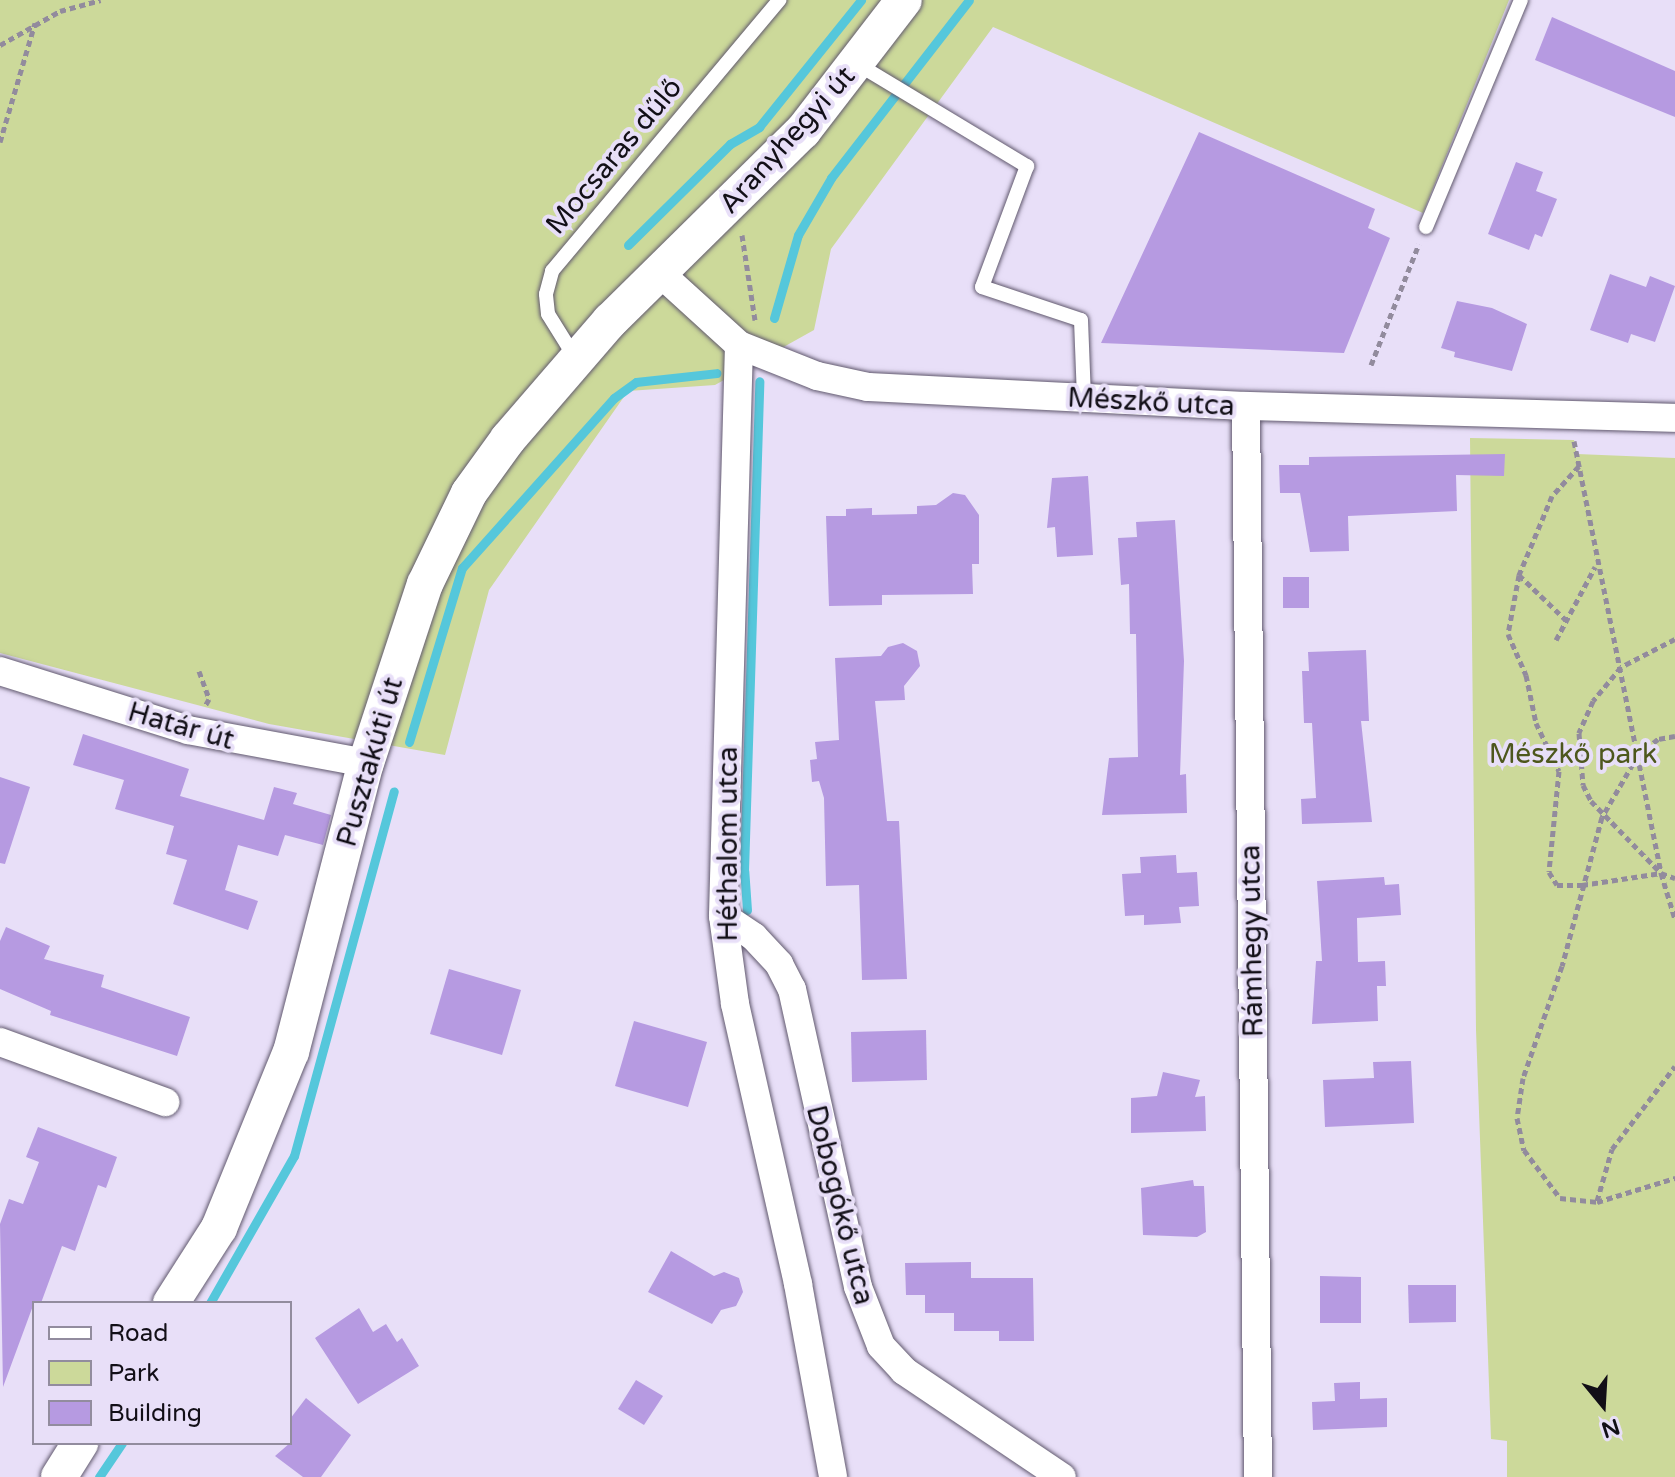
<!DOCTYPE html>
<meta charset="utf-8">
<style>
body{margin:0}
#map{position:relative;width:1675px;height:1477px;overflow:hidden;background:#e8dff8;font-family:"Varela Round",sans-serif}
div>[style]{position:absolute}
.green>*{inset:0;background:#ccd99a}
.stream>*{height:9px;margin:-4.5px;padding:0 4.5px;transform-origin:4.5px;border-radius:4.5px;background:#55c7db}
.building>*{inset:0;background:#b69ae1}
.path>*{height:5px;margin-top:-2.5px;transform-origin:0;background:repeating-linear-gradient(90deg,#928b9d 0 6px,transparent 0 10px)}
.roads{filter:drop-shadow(0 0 2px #61596e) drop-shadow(0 0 2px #61596e)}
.service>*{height:14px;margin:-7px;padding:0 7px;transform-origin:7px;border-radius:7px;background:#fff}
.minor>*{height:28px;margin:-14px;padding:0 14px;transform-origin:14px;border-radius:14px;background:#fff}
.tertiary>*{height:36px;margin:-18px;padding:0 18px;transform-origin:18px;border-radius:18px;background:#fff}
span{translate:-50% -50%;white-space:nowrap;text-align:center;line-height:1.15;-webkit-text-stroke:8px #e8dff8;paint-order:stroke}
.street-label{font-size:28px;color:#120f17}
.park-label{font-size:28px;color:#4d571d}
.legend{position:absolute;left:32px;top:1301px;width:260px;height:144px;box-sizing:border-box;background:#e8dff8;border:2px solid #928c9e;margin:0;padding:10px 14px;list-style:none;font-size:24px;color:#120f17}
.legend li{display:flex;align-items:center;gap:16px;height:40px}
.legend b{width:40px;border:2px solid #928c9e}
.north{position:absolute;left:1563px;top:1365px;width:80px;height:80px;-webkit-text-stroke:6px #e8dff8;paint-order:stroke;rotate:162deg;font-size:22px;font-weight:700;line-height:32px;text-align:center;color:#120f17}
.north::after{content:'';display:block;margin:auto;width:28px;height:36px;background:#120f17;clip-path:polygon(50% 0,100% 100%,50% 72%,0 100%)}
</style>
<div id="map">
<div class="green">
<i style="clip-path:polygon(0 0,1509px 0,1423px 213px,993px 27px,831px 249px,814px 330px,715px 385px,628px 391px,489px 590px,445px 755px,269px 724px,0 653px)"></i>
<i style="clip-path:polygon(1470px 438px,1574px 440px,1577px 454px,1675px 458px,1675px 1477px,1507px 1477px,1507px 1441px,1491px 1439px,1476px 1030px)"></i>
</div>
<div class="stream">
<i style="left:628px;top:245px;width:144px;rotate:-44.7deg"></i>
<i style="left:730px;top:144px;width:34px;rotate:-30deg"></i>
<i style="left:759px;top:127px;width:163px;rotate:-51.2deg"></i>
<i style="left:774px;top:318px;width:86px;rotate:-73.9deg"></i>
<i style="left:798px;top:235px;width:66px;rotate:-59.9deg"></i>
<i style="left:831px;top:178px;width:225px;rotate:-52.2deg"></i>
<i style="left:409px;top:742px;width:182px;rotate:-73.1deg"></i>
<i style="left:462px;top:568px;width:228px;rotate:-48.2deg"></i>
<i style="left:614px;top:398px;width:27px;rotate:-36deg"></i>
<i style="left:636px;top:382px;width:81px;rotate:-6.3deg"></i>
<i style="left:747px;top:910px;width:39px;rotate:-94deg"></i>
<i style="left:744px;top:871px;width:490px;rotate:-88.2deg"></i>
<i style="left:210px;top:1303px;width:169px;rotate:-60.3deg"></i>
<i style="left:294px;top:1156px;width:378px;rotate:-74.7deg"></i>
<i style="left:99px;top:1477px;width:41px;rotate:-55.9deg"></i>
</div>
<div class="building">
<i style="clip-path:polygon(1552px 17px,1675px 71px,1675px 117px,1535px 60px)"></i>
<i style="clip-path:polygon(1199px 132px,1375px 209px,1368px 228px,1390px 238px,1344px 353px,1101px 343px)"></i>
<i style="clip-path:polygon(1516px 162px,1543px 172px,1536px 191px,1557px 199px,1542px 237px,1535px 234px,1529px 250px,1488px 234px)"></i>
<i style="clip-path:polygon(1610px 274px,1646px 287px,1650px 276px,1675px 286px,1655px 342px,1631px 334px,1628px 343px,1590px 330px)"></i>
<i style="clip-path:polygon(1457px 301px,1492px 308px,1527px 324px,1512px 371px,1454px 357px,1455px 352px,1441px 348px)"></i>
<i style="clip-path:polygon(1505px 454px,1504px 476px,1456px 475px,1457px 511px,1348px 516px,1349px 551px,1310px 552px,1300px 493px,1280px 493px,1279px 465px,1309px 465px,1309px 457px)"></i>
<i style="clip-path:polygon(1088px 476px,1093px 555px,1057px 557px,1055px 527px,1047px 528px,1052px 478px)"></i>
<i style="clip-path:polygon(953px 493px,965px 495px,979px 515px,979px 564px,972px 564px,973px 594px,882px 595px,882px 605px,829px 606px,826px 516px,846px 516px,846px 509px,872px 508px,872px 515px,917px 514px,917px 506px,936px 505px)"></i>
<i style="clip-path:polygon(1175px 520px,1184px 661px,1180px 775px,1186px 774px,1187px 813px,1102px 815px,1109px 758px,1138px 757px,1136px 634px,1130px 634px,1129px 584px,1121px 585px,1118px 538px,1137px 537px,1136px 522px)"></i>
<i style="clip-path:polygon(1283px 577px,1309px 577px,1309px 608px,1283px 608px)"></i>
<i style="clip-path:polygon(903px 643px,917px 651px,920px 666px,904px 686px,905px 700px,875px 701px,887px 821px,899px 821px,907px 979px,862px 980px,859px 885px,826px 886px,824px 798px,819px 781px,812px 782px,810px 760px,817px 759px,815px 742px,839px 740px,835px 658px,881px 656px,888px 647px)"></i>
<i style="clip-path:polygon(1366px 650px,1369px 721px,1361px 721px,1372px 822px,1302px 824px,1301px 799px,1316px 798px,1312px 723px,1304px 723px,1302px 671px,1309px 671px,1308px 652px)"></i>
<i style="clip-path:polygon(83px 734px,189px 769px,180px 796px,264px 820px,274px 787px,297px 793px,293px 804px,331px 815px,323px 845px,285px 835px,278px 856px,238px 845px,225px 890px,258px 901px,248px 930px,173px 904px,187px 860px,166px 854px,174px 826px,115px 809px,124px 780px,73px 765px)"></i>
<i style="clip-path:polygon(0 777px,30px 787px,5px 864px,0 863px)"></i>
<i style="clip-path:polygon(1176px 855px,1177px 873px,1197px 872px,1199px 906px,1179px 907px,1181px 923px,1144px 925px,1144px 915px,1125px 916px,1122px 874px,1141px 873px,1140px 857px)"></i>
<i style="clip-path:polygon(1384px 877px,1385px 885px,1399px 884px,1401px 915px,1357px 918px,1358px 962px,1385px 961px,1386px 986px,1377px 986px,1378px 1021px,1312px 1024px,1316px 961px,1322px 961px,1317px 881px)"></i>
<i style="clip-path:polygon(6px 927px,50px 946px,44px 959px,104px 975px,101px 987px,190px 1017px,177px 1056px,50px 1015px,51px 1011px,0 989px,0 941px)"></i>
<i style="clip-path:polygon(449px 969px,521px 990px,502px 1055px,430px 1034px)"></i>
<i style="clip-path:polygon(634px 1021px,707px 1042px,688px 1107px,615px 1086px)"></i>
<i style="clip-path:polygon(926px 1030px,927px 1080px,852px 1082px,851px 1032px)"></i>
<i style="clip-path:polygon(1411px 1061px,1414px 1123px,1325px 1127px,1323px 1080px,1374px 1078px,1373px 1062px)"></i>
<i style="clip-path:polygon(1163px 1072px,1200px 1080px,1195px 1097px,1205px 1096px,1206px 1131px,1131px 1133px,1131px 1098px,1157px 1096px)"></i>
<i style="clip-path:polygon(38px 1127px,117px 1157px,106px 1188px,98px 1185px,75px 1251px,62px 1246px,41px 1303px,34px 1303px,3px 1387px,0 1224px,9px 1199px,23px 1204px,39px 1162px,26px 1157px)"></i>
<i style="clip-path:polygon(1193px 1180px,1194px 1186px,1204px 1186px,1206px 1232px,1197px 1237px,1143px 1235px,1141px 1188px)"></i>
<i style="clip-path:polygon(671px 1251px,714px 1276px,724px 1272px,739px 1278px,743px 1292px,736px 1306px,721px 1310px,712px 1324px,648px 1292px)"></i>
<i style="clip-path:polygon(971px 1262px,971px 1278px,1033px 1278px,1034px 1341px,999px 1341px,999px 1331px,954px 1331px,954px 1313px,925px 1313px,925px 1295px,906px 1295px,905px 1263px)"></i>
<i style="clip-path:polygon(1320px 1276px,1361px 1277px,1361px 1323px,1320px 1323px)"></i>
<i style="clip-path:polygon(1408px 1285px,1456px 1285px,1456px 1322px,1409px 1323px)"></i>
<i style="clip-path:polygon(359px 1308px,373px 1332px,386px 1324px,397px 1342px,402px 1338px,419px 1366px,358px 1404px,315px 1338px)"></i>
<i style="clip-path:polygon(636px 1380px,663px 1396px,644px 1425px,618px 1409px)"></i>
<i style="clip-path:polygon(1360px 1382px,1360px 1399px,1387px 1398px,1387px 1427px,1313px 1430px,1312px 1402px,1335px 1401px,1334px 1383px)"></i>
<i style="clip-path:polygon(306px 1398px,351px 1435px,321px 1477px,303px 1477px,275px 1456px,290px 1443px,290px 1419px)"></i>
</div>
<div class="path">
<i style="left:0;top:45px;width:69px;rotate:-29.5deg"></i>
<i style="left:60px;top:11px;width:42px;rotate:-15deg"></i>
<i style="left:0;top:142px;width:124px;rotate:-73.6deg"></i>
<i style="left:742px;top:235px;width:86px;rotate:81.3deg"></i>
<i style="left:1371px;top:365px;width:130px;rotate:-68.4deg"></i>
<i style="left:1574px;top:441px;width:441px;rotate:78.6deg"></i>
<i style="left:1661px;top:873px;width:48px;rotate:73.1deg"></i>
<i style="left:1579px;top:466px;width:40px;rotate:132deg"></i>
<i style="left:1552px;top:496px;width:86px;rotate:112.7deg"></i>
<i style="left:1519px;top:575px;width:60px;rotate:100.6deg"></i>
<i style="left:1508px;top:634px;width:45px;rotate:66.3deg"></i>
<i style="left:1526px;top:675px;width:49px;rotate:78.2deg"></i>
<i style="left:1536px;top:723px;width:53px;rotate:64.4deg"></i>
<i style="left:1559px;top:771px;width:101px;rotate:95.7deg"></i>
<i style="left:1549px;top:872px;width:15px;rotate:58deg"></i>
<i style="left:1557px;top:885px;width:25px"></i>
<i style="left:1582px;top:885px;width:80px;rotate:-8.6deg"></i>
<i style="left:1519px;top:575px;width:65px;rotate:43.8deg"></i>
<i style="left:1675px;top:639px;width:61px;rotate:152.6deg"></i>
<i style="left:1621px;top:667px;width:44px;rotate:129.5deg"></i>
<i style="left:1593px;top:701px;width:35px;rotate:114deg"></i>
<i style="left:1579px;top:733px;width:52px;rotate:85.6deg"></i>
<i style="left:1583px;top:785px;width:18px;rotate:63deg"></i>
<i style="left:1591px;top:801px;width:100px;rotate:45.8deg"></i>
<i style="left:1661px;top:873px;width:15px;rotate:20deg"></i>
<i style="left:1556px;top:640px;width:83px;rotate:-61.9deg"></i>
<i style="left:199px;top:671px;width:30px;rotate:70deg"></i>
<i style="left:209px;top:699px;width:8px;rotate:120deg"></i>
<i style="left:1675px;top:736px;width:17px;rotate:170deg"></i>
<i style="left:1658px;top:739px;width:26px;rotate:141deg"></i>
<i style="left:1638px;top:755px;width:72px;rotate:120.1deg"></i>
<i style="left:1602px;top:817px;width:154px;rotate:105deg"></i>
<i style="left:1562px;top:966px;width:119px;rotate:109.2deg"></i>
<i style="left:1523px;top:1078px;width:40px;rotate:98.5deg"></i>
<i style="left:1517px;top:1118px;width:33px;rotate:78deg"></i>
<i style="left:1524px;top:1150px;width:60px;rotate:53.1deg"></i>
<i style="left:1560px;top:1198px;width:37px;rotate:6deg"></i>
<i style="left:1597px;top:1202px;width:82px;rotate:-17.1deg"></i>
<i style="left:1597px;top:1201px;width:54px;rotate:-73.9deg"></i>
<i style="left:1612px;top:1149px;width:104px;rotate:-52.8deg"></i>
</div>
<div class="roads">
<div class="service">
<i style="left:856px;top:63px;width:200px;rotate:31.1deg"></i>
<i style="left:1027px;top:166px;width:129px;rotate:110.4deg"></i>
<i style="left:982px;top:287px;width:104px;rotate:18.4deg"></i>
<i style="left:1081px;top:320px;width:79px;rotate:87.8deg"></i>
<i style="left:1426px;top:227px;width:246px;rotate:-67.3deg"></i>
<i style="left:576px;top:359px;width:53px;rotate:-121.9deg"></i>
<i style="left:548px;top:314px;width:20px;rotate:-96deg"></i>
<i style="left:546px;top:294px;width:24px;rotate:-75deg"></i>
<i style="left:552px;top:271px;width:354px;rotate:-50deg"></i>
</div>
<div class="minor">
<i style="left:661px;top:274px;width:105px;rotate:42.3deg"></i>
<i style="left:739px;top:345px;width:84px;rotate:21.7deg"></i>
<i style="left:817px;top:376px;width:52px;rotate:12.2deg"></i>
<i style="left:868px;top:387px;width:378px;rotate:2.9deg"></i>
<i style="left:1246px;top:406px;width:429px;rotate:1.6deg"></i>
<i style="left:739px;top:345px;width:571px;rotate:91.61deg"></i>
<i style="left:723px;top:916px;width:89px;rotate:82.2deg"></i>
<i style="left:735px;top:1004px;width:287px;rotate:77.3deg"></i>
<i style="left:798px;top:1284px;width:196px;rotate:79.7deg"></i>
<i style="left:1246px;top:406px;width:1071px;rotate:89.36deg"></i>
<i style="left:0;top:671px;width:197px;rotate:17.4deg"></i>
<i style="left:188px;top:730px;width:181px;rotate:10.5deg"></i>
<i style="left:723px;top:916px;width:37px;rotate:34deg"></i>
<i style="left:754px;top:937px;width:37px;rotate:47deg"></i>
<i style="left:779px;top:964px;width:28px;rotate:63deg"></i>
<i style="left:792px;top:989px;width:305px;rotate:77.5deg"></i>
<i style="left:858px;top:1287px;width:63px;rotate:68.7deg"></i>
<i style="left:881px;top:1346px;width:34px;rotate:47deg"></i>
<i style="left:904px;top:1371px;width:190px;rotate:33.9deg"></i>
<i style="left:0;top:1042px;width:176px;rotate:20deg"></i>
</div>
<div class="tertiary">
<i style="left:171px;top:1303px;width:89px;rotate:-57.4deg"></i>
<i style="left:219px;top:1228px;width:190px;rotate:-67.8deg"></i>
<i style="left:291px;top:1052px;width:299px;rotate:-75.5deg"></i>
<i style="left:366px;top:763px;width:188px;rotate:-71.8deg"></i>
<i style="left:425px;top:584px;width:101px;rotate:-64.2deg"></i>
<i style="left:469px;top:493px;width:67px;rotate:-54.2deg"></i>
<i style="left:508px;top:439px;width:156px;rotate:-49.2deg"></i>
<i style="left:610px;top:321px;width:271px;rotate:-44.6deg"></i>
<i style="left:803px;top:131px;width:165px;rotate:-52.4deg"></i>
<i style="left:59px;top:1477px;width:40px;rotate:-58deg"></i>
</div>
</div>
<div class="street-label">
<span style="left:787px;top:140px;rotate:-48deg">Aranyhegyi út</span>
<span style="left:614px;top:156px;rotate:-50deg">Mocsaras dűlő</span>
<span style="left:1151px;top:402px;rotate:3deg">Mészkő utca</span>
<span style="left:181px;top:726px;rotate:16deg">Határ út</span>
<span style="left:370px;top:762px;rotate:-74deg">Pusztakúti út</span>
<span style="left:728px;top:844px;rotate:-90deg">Héthalom utca</span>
<span style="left:1252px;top:941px;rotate:-91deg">Rámhegy utca</span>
<span style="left:840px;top:1205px;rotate:76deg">Dobogókő utca</span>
</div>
<div class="park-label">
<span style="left:1573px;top:754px">Mészkő park</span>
</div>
<ul class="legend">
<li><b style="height:10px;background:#fff"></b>Road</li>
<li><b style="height:22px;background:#ccd99a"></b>Park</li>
<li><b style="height:22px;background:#b69ae1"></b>Building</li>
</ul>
<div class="north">N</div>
</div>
